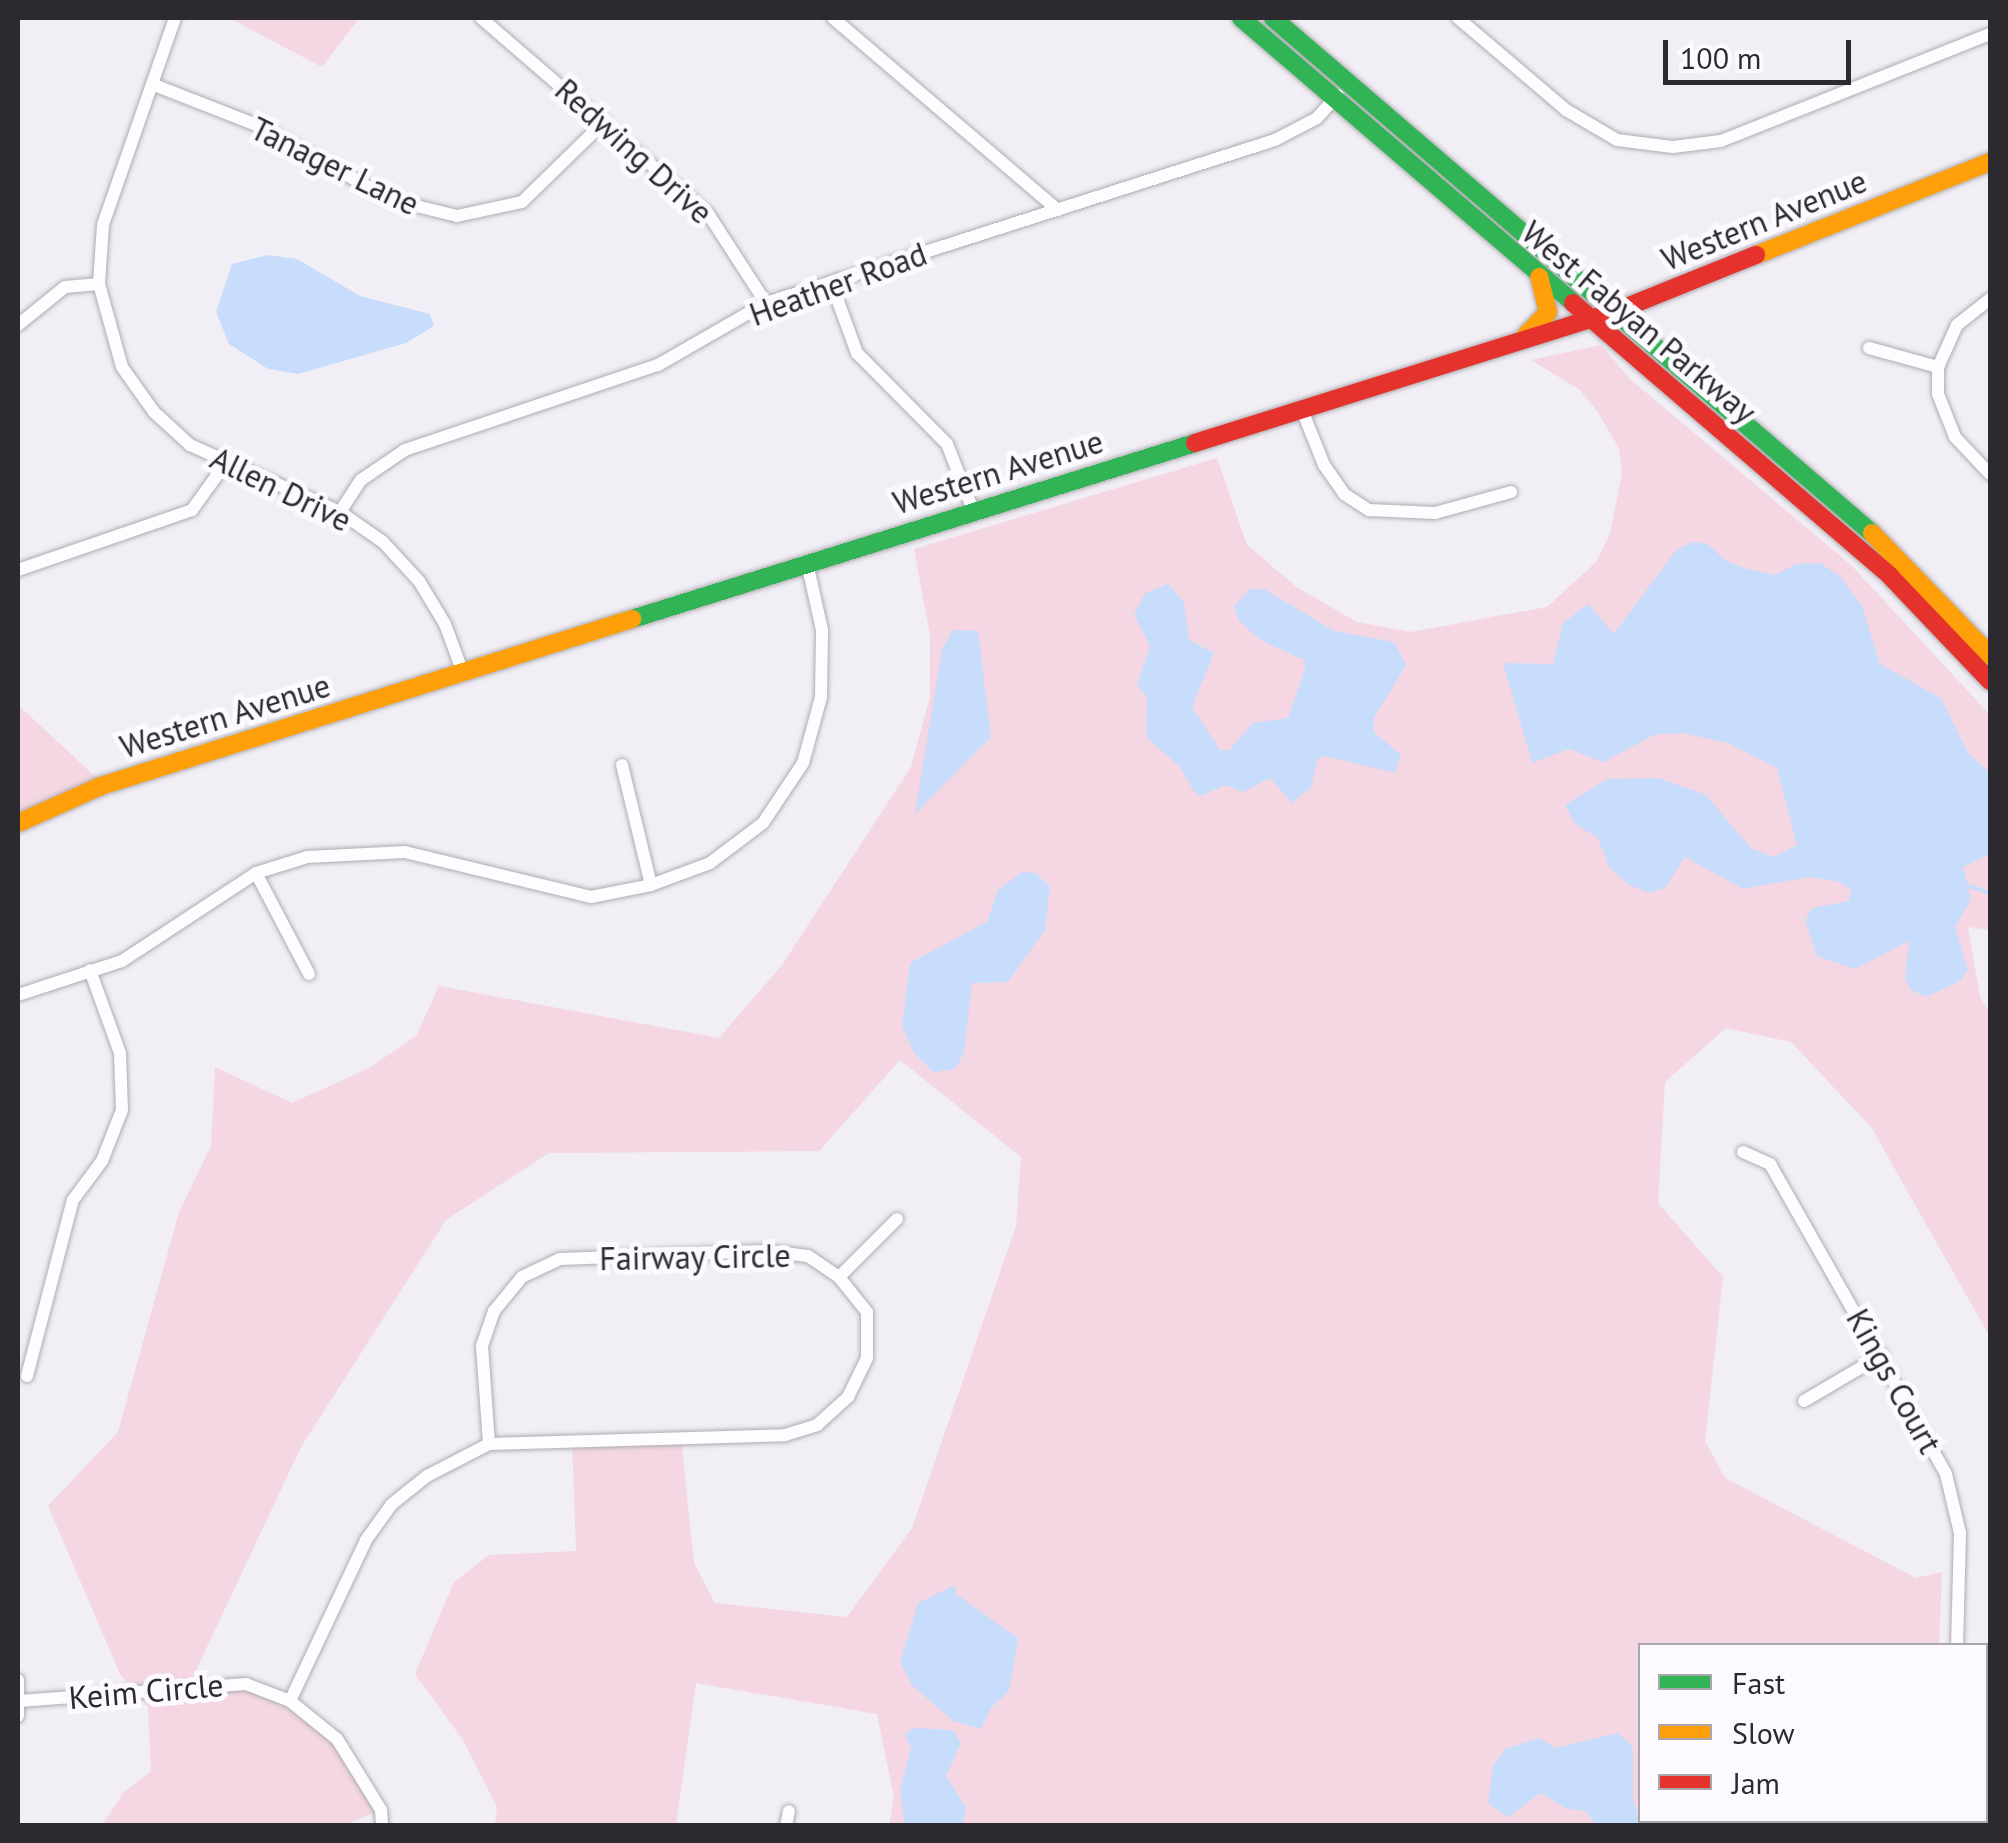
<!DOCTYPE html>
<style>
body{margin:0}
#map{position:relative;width:2008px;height:1843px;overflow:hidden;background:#f1eef5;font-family:"PT Sans",sans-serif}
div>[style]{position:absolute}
.green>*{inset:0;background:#f4d7e2}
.water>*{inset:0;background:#c8dcfb}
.stream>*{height:4px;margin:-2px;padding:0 2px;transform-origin:2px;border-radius:2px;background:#c8dcfb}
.roads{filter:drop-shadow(0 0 2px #aeadb1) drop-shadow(0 0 2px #aeadb1)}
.street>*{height:12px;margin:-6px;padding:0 6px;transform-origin:6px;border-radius:6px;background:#fdfcfe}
.fast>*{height:18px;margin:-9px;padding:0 9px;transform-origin:9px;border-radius:9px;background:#30b455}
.slow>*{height:18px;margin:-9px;padding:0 9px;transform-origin:9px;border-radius:9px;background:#ff9f0a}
.jam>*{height:18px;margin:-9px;padding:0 9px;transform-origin:9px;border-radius:9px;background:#e5322d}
span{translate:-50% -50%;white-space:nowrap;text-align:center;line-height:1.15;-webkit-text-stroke:10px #fcfaff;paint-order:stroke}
.street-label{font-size:32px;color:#2c2a2f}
.frame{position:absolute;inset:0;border:20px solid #2c2a2f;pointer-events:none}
.legend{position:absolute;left:1638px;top:1643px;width:350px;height:180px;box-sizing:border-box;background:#fcfaff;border:2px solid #a9a7ac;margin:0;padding:12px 18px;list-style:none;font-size:30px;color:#2c2a2f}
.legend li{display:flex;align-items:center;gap:20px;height:50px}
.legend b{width:50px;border:2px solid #a9a7ac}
.scale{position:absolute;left:1663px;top:40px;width:188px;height:45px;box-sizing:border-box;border:5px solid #2c2a2f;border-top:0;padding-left:12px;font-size:30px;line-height:35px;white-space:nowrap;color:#2c2a2f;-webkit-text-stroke:8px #fcfaff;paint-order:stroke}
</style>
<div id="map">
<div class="green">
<i style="clip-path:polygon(229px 18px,359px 18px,322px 67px)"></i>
<i style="clip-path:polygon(1601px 345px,1630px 379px,1852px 566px,1990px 715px,1990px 930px,1968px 927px,1980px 997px,1990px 1013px,1990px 1337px,1871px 1127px,1791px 1042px,1726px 1028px,1665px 1082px,1658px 1203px,1723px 1277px,1705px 1441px,1725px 1478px,1916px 1578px,1942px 1572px,1939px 1645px,1640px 1646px,1640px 1820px,1902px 1825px,889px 1825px,894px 1797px,877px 1714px,696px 1683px,676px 1825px,495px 1825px,497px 1807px,463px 1740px,415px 1674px,454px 1582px,489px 1555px,576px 1551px,572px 1440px,681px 1438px,694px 1563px,715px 1603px,847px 1617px,912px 1528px,1016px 1226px,1021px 1157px,900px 1060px,819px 1151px,549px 1153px,446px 1220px,301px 1447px,190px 1683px,246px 1684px,290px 1701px,337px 1739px,381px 1810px,344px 1825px,102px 1825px,124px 1792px,151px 1771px,148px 1708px,120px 1674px,48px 1506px,118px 1432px,179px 1212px,211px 1146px,215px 1067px,292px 1103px,369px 1068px,416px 1036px,439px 986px,719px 1038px,782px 965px,911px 767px,930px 697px,930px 635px,914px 549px,1217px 458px,1247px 545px,1298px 588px,1357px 622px,1411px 632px,1547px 607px,1596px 562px,1610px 534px,1622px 473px,1619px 448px,1597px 411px,1580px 390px,1531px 360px)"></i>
<i style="clip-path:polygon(18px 705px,99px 780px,18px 816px)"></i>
</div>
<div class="water">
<i style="clip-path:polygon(268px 255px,297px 259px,360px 296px,430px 314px,434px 326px,406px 343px,298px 374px,268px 369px,229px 344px,216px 312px,232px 264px)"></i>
<i style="clip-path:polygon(1693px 542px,1708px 544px,1726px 561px,1747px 569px,1775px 575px,1796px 564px,1820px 563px,1840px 576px,1862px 606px,1880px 664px,1941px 698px,1968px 753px,1990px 773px,1990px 854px,1963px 867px,1971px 899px,1955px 927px,1968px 970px,1960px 981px,1926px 997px,1911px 990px,1905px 978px,1909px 941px,1855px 969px,1817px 956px,1805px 921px,1812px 908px,1849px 901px,1851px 889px,1837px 881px,1809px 877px,1743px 889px,1685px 857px,1665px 888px,1649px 893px,1628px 884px,1609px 867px,1598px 838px,1575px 824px,1565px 805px,1607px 779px,1658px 778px,1706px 795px,1751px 848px,1773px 857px,1797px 845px,1777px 768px,1728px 743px,1683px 733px,1654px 735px,1603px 762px,1569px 749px,1532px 763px,1503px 663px,1553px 664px,1563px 623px,1588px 604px,1614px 634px,1676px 550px)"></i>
<i style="clip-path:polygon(1168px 584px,1184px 602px,1189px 640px,1214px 653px,1192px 707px,1220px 750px,1229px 750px,1253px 723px,1288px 718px,1305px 669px,1304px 660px,1262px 641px,1239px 621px,1234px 606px,1250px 589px,1264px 589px,1334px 631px,1394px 642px,1406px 665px,1374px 718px,1374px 732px,1401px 755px,1395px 773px,1325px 756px,1318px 758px,1311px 787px,1292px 803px,1270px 778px,1243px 792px,1226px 785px,1200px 796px,1194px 792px,1180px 767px,1146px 737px,1147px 698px,1137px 684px,1150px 646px,1134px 615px,1145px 593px)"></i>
<i style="clip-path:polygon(953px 630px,978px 631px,991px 737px,915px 814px,942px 649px)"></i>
<i style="clip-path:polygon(1023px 872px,1036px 873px,1050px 887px,1045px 930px,1008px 982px,972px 983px,964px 1053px,955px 1069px,933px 1072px,914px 1053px,902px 1026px,910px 963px,987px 922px,998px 890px)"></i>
<i style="clip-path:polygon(955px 1585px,956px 1594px,1018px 1638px,1009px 1691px,991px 1708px,981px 1729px,953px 1721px,912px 1685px,900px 1662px,918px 1603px)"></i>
<i style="clip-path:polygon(913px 1728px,953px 1730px,961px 1743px,946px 1776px,966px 1807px,963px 1825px,905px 1825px,900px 1790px,911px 1748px,905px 1735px)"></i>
<i style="clip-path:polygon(1618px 1733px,1633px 1747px,1633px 1799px,1640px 1820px,1681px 1821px,1678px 1825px,1596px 1825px,1586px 1811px,1567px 1809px,1541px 1793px,1508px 1817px,1488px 1803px,1493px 1766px,1505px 1749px,1539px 1738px,1556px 1748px)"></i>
</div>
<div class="stream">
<i style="left:1969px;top:886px;width:22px;rotate:18deg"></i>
</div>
<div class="roads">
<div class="street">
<i style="left:175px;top:18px;width:219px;rotate:109.2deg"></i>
<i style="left:103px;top:225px;width:59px;rotate:93.9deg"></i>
<i style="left:99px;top:284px;width:86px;rotate:74.5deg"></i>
<i style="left:122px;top:367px;width:55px;rotate:54.6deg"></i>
<i style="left:154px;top:412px;width:49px;rotate:42.5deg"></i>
<i style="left:190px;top:445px;width:164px;rotate:24.1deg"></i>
<i style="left:340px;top:512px;width:52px;rotate:34.9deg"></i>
<i style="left:383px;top:542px;width:53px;rotate:47.3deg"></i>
<i style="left:419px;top:581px;width:50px;rotate:58.8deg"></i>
<i style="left:445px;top:624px;width:52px;rotate:69.8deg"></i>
<i style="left:481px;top:18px;width:301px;rotate:40.8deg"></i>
<i style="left:709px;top:215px;width:105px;rotate:57.1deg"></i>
<i style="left:833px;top:18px;width:296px;rotate:40.5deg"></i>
<i style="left:1458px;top:18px;width:142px;rotate:40.4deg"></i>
<i style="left:1566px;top:110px;width:59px;rotate:30.5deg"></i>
<i style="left:1617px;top:140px;width:56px;rotate:7.1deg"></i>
<i style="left:1673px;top:147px;width:48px;rotate:-7.1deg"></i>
<i style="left:1721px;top:141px;width:289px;rotate:-21.7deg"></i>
<i style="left:157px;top:86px;width:110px;rotate:21.4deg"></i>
<i style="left:259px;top:126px;width:152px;rotate:29.1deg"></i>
<i style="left:392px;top:200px;width:67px;rotate:13.8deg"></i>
<i style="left:457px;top:216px;width:66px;rotate:-12.2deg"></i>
<i style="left:522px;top:202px;width:115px;rotate:-44.3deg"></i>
<i style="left:831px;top:282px;width:76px;rotate:69.9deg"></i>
<i style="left:857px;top:353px;width:128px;rotate:45.3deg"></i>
<i style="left:947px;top:444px;width:71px;rotate:68.5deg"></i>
<i style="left:1990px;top:299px;width:42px;rotate:141.8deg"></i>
<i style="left:1957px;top:325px;width:46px;rotate:114.3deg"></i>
<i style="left:1938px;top:367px;width:27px;rotate:90deg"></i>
<i style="left:1938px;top:394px;width:46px;rotate:68.4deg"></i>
<i style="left:1955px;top:437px;width:51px;rotate:46.6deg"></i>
<i style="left:18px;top:325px;width:60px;rotate:-39deg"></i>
<i style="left:65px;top:287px;width:34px;rotate:-5deg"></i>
<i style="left:1869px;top:348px;width:72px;rotate:15.4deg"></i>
<i style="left:1302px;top:410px;width:59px;rotate:68.2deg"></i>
<i style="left:1324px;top:465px;width:35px;rotate:55deg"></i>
<i style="left:1344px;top:494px;width:30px;rotate:33deg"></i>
<i style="left:1369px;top:510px;width:66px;rotate:2.6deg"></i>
<i style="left:1435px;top:513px;width:79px;rotate:-15.4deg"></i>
<i style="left:340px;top:512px;width:38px;rotate:-57deg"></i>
<i style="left:361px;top:480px;width:53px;rotate:-34.3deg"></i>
<i style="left:405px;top:450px;width:267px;rotate:-18.6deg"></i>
<i style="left:658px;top:365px;width:125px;rotate:-29.9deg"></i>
<i style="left:766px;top:303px;width:534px;rotate:-17.76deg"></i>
<i style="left:1275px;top:140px;width:47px;rotate:-27.6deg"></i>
<i style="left:1317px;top:118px;width:31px;rotate:-48deg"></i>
<i style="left:18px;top:570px;width:184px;rotate:-19deg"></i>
<i style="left:192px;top:510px;width:57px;rotate:-54.3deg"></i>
<i style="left:622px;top:765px;width:123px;rotate:76.4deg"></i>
<i style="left:256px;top:873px;width:114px;rotate:62.3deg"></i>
<i style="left:18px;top:995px;width:109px;rotate:-18.1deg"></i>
<i style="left:122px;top:961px;width:160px;rotate:-33.3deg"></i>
<i style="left:256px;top:873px;width:53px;rotate:-17.4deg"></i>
<i style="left:307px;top:857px;width:98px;rotate:-2.9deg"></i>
<i style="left:405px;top:852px;width:191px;rotate:13.6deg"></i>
<i style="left:591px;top:897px;width:61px;rotate:-11.3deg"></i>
<i style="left:651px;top:885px;width:63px;rotate:-20.4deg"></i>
<i style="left:710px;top:863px;width:66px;rotate:-37deg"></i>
<i style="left:763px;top:823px;width:72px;rotate:-56.3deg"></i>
<i style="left:803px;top:763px;width:68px;rotate:-74.7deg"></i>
<i style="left:821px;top:697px;width:67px;rotate:-89.1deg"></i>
<i style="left:822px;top:630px;width:69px;rotate:-102.6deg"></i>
<i style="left:1743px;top:1152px;width:30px;rotate:24deg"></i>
<i style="left:1770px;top:1164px;width:356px;rotate:60.4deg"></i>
<i style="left:1946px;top:1474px;width:61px;rotate:76.7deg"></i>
<i style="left:1960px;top:1533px;width:113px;rotate:91.5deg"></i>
<i style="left:839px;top:1277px;width:82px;rotate:-45deg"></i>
<i style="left:27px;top:1376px;width:182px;rotate:-75.4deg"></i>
<i style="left:73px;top:1200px;width:49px;rotate:-53.4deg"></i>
<i style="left:102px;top:1161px;width:55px;rotate:-68.6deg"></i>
<i style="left:122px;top:1110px;width:57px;rotate:-92deg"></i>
<i style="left:120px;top:1053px;width:88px;rotate:-109.9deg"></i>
<i style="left:1804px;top:1401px;width:91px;rotate:-30.5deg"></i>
<i style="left:18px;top:1680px;width:36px;rotate:90deg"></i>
<i style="left:19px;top:1701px;width:228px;rotate:-4.3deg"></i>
<i style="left:246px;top:1684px;width:47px;rotate:21.1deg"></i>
<i style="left:290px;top:1701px;width:60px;rotate:39deg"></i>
<i style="left:337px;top:1739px;width:84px;rotate:58.2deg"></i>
<i style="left:381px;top:1810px;width:16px;rotate:86deg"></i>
<i style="left:290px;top:1701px;width:178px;rotate:-64.7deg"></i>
<i style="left:366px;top:1540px;width:44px;rotate:-54.2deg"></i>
<i style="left:392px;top:1504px;width:45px;rotate:-38.7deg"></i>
<i style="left:427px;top:1476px;width:70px;rotate:-27.3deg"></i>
<i style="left:489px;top:1444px;width:296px;rotate:-1.7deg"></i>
<i style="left:785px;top:1435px;width:34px;rotate:-17deg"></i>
<i style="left:817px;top:1425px;width:42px;rotate:-42.1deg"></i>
<i style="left:848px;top:1397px;width:43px;rotate:-64deg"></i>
<i style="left:867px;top:1358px;width:46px;rotate:-90deg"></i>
<i style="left:867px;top:1312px;width:45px;rotate:-128.7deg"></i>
<i style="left:839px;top:1277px;width:37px;rotate:-146deg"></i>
<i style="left:808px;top:1256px;width:41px;rotate:-173deg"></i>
<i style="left:767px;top:1251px;width:207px;rotate:177.8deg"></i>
<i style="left:560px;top:1259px;width:42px;rotate:154.7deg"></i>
<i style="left:522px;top:1277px;width:44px;rotate:129.5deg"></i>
<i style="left:494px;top:1311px;width:37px;rotate:109deg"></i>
<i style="left:482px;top:1346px;width:98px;rotate:85.9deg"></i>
<i style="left:1986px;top:1769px;width:7px;rotate:56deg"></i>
<i style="left:786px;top:1826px;width:15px;rotate:-79deg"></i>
</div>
<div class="fast">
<i style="left:1241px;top:18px;width:438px;rotate:40.6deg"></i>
<i style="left:1273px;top:18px;width:790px;rotate:40.69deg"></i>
<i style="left:632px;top:619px;width:590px;rotate:-17.36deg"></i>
</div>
<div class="slow">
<i style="left:1756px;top:255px;width:252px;rotate:-21.7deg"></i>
<i style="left:1526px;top:335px;width:32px;rotate:-46deg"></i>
<i style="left:1548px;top:312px;width:36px;rotate:-104deg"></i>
<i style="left:1872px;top:533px;width:170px;rotate:46deg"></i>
<i style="left:18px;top:823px;width:91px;rotate:-24deg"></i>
<i style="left:101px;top:786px;width:557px;rotate:-17.46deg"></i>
</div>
<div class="jam">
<i style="left:1573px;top:303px;width:418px;rotate:40.7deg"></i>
<i style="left:1890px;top:576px;width:145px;rotate:46.4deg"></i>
<i style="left:1195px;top:443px;width:444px;rotate:-17.4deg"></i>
<i style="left:1619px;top:310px;width:148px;rotate:-21.9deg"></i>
</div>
</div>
<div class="street-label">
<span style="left:634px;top:151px;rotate:42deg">Redwing Drive</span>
<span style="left:335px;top:166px;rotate:26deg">Tanager Lane</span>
<span style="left:1764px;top:220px;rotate:-22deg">Western Avenue</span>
<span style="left:838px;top:284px;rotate:-20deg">Heather Road</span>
<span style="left:1639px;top:322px;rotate:40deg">West Fabyan Parkway</span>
<span style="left:998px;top:472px;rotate:-17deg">Western Avenue</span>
<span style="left:281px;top:489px;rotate:26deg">Allen Drive</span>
<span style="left:225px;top:716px;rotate:-17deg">Western Avenue</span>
<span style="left:695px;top:1257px;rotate:-1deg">Fairway Circle</span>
<span style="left:1894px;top:1381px;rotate:61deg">Kings Court</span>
<span style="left:146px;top:1691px;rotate:-5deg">Keim Circle</span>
</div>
<div class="frame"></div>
<ul class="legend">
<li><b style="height:12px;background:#30b455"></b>Fast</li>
<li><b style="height:12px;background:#ff9f0a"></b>Slow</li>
<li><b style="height:12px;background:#e5322d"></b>Jam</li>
</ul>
<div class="scale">100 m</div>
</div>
